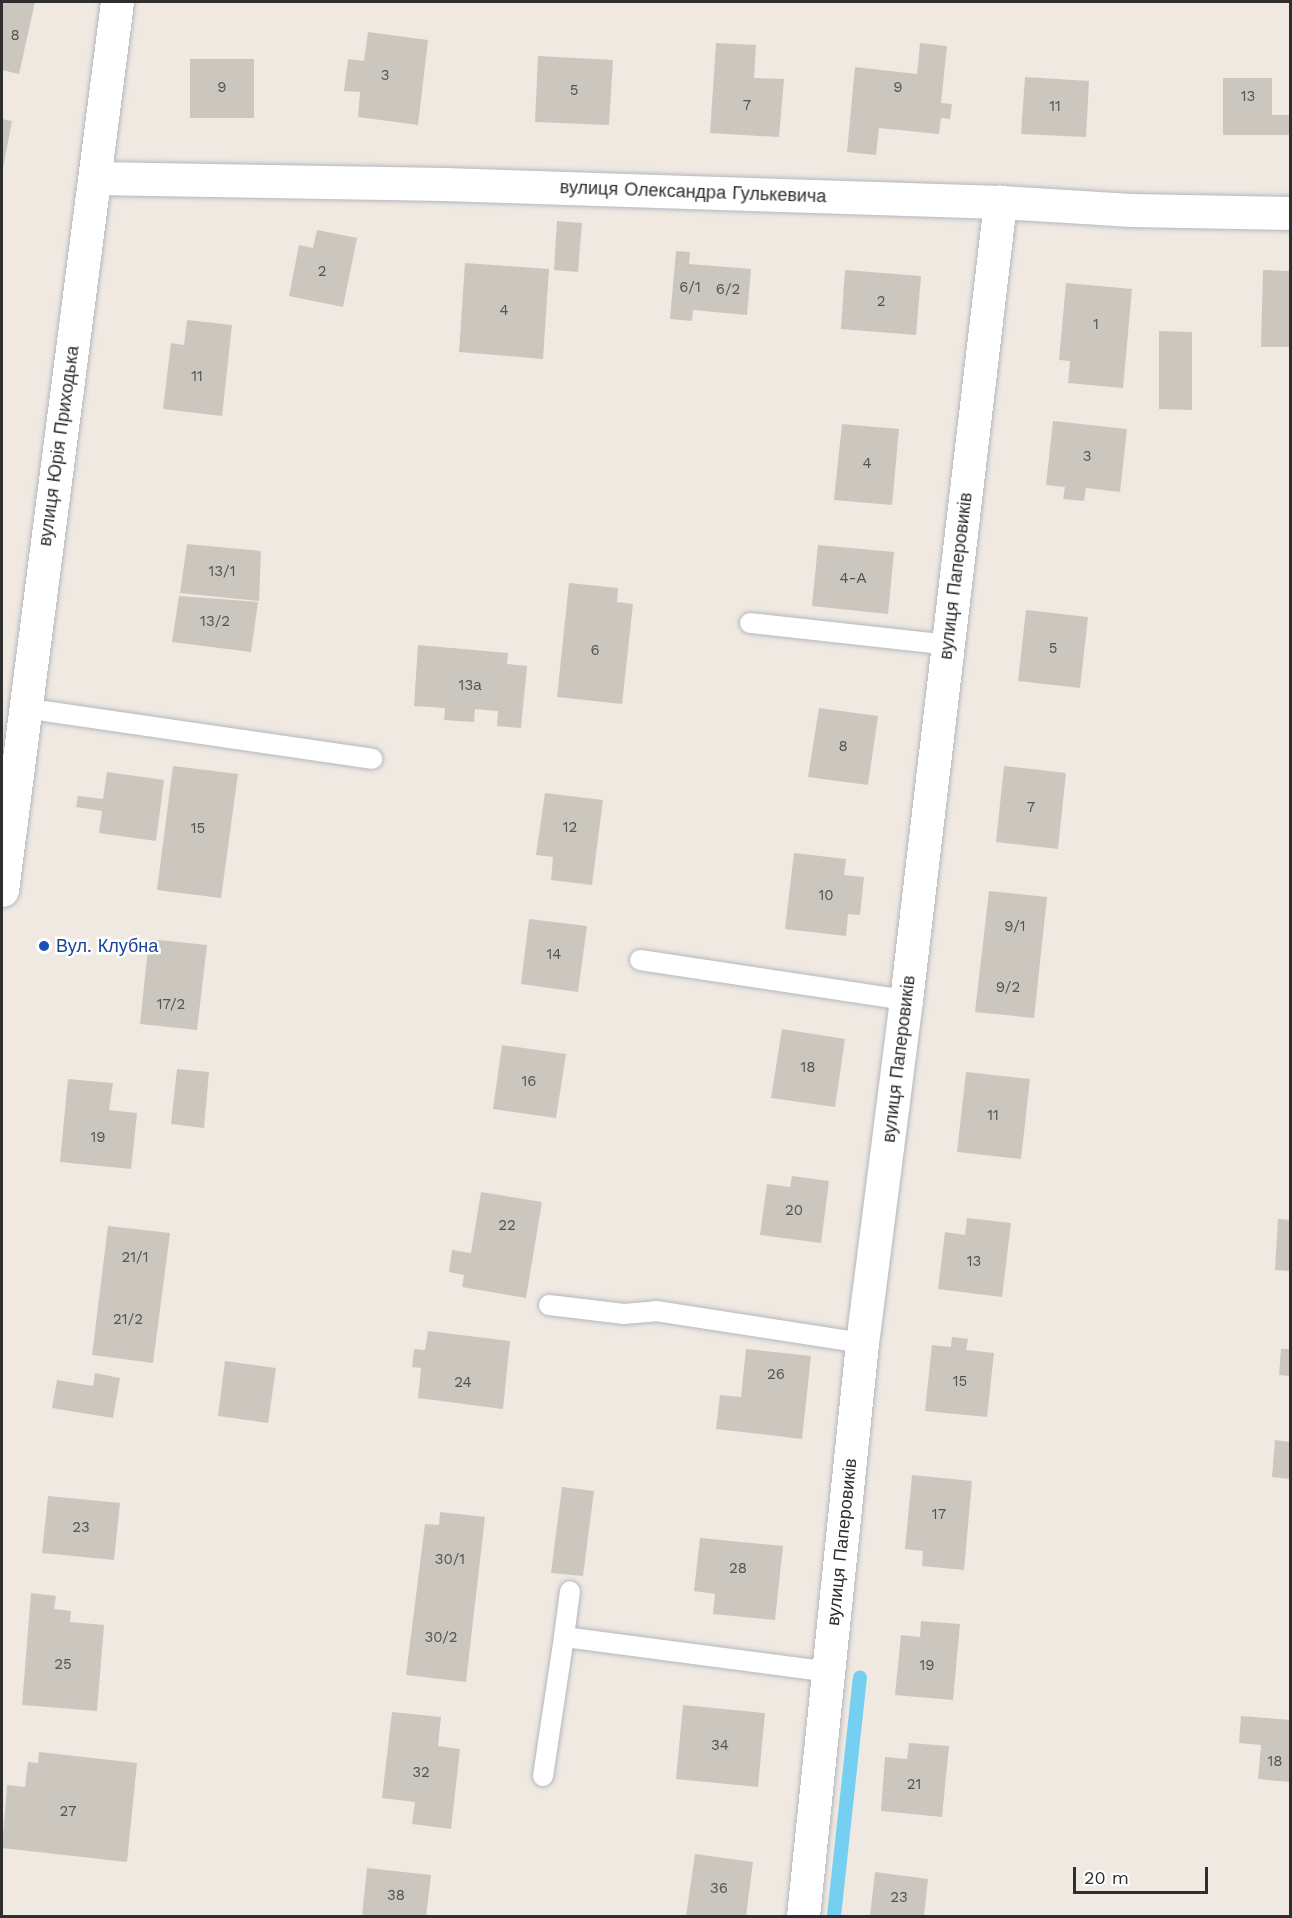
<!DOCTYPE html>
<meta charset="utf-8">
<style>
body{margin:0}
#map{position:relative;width:1292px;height:1918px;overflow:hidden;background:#efe9e1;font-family:"Work Sans",sans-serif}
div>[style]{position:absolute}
.stream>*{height:14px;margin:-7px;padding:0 7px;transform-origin:7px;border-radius:7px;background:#75cff0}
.building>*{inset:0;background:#cbc7bf}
.roads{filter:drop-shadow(0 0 2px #b4b7c1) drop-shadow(0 0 2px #b4b7c1)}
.lane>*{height:20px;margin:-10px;padding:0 10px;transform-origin:10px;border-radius:10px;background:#fff}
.street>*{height:33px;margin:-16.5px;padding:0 16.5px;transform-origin:16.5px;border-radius:16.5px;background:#fff}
.secondary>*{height:33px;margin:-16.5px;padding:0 16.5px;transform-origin:16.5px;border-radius:16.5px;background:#fff}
.dots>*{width:16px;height:16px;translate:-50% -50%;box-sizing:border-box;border:3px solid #fff;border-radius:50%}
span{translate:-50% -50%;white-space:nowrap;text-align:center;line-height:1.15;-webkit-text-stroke:5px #fff;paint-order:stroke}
.number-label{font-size:15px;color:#555452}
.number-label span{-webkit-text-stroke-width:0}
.street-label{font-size:18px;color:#2e2e2e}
.transit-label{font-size:18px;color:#164399}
.left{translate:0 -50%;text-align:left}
.frame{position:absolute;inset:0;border:3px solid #2e2e2e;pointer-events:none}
.scale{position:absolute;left:1073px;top:1867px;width:135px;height:27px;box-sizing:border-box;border:3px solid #2e2e2e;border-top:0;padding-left:8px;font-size:18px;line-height:21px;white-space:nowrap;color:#2e2e2e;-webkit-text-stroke:4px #fff;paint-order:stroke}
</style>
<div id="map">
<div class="stream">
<i style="left:834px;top:1916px;width:240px;rotate:-83.8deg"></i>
</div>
<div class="building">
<i style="clip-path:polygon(2px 2px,35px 2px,19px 74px,2px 70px)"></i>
<i style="clip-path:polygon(368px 32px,428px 40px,418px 125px,358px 117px,360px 92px,344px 91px,348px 59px,364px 61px)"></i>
<i style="clip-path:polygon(716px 43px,756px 45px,754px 78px,784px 79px,779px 137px,710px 133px)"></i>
<i style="clip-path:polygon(920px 43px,947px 46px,941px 103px,952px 104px,950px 119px,941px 118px,939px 134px,879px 128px,876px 155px,847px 152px,855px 67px,917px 74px)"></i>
<i style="clip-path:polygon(538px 56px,613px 60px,609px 125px,535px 122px)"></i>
<i style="clip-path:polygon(190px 59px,254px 59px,254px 118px,190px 118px)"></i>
<i style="clip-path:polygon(1025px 77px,1089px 81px,1086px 137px,1021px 134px)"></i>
<i style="clip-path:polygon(1223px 78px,1272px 78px,1272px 115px,1290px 115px,1290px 135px,1223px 135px)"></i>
<i style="clip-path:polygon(2px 119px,12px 121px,3px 168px,2px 168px)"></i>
<i style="clip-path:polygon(557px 221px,582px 223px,578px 272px,554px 270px)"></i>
<i style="clip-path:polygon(317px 230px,357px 238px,343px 307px,289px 296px,299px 245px,313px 248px)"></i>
<i style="clip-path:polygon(676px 251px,690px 252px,689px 264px,751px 269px,747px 315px,693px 310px,692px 321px,670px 319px)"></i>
<i style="clip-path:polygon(465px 263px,549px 269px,543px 359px,459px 352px)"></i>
<i style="clip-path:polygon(845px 270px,921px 276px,916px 335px,841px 329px)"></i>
<i style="clip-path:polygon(1263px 270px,1290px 271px,1290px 347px,1261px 347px)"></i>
<i style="clip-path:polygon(1066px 283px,1132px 289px,1123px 388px,1068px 383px,1070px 361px,1059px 360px)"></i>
<i style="clip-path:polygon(187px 320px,232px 325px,222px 416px,163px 409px,171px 343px,184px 345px)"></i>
<i style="clip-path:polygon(1159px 331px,1192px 332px,1192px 410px,1159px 409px)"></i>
<i style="clip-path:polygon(1053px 421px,1127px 429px,1120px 492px,1086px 488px,1084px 501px,1063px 499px,1065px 487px,1046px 485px)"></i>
<i style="clip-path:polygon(842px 424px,899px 429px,892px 505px,834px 500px)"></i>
<i style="clip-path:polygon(187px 544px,261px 551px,259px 601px,180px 593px)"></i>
<i style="clip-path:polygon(818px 545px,894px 552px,888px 614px,812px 606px)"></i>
<i style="clip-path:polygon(569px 583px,618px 588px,617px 602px,633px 604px,622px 704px,557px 697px)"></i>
<i style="clip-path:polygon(179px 596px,258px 602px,251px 652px,172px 642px)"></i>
<i style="clip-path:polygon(1026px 610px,1088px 617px,1080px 688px,1018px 681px)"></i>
<i style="clip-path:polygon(418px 645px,508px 653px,507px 664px,527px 666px,521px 728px,497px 726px,498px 711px,475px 709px,474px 722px,444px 720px,445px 708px,414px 706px)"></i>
<i style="clip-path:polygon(819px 708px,878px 716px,868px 785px,808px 777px)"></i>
<i style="clip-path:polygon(173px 766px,238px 774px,221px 898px,157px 890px)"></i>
<i style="clip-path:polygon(1004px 766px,1066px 773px,1058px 849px,996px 842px)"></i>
<i style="clip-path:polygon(107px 772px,164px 780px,156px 841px,99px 833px,102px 811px,76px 807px,78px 796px,103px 799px)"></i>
<i style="clip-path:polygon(545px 793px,603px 800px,592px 885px,551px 880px,553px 857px,536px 855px)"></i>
<i style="clip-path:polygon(794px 853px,846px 859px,844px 875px,864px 877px,860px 915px,848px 914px,846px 936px,785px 929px)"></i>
<i style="clip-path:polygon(989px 891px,1047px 897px,1034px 1018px,975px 1012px)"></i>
<i style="clip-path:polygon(529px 919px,587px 926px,578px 992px,521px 984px)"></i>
<i style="clip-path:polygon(149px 939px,207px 945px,197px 1030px,140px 1024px)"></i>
<i style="clip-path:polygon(782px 1029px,845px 1039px,835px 1107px,771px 1098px)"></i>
<i style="clip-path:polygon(502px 1045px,566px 1054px,556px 1118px,493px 1109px)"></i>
<i style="clip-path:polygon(177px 1069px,209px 1072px,204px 1128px,171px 1124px)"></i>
<i style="clip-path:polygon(966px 1072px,1030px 1079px,1021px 1159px,957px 1152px)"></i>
<i style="clip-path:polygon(68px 1079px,113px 1083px,109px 1110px,137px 1113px,131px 1169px,60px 1162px)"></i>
<i style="clip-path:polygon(792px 1176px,829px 1181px,821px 1243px,760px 1235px,767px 1184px,790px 1187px)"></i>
<i style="clip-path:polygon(481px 1192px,542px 1202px,526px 1298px,462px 1287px,464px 1275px,449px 1272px,452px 1250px,471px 1253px)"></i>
<i style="clip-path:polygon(967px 1218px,1011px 1223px,1002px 1297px,938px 1289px,945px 1232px,965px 1235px)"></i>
<i style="clip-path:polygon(1278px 1219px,1290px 1220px,1290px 1271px,1275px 1270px)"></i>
<i style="clip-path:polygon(108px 1226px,170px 1233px,153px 1363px,92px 1355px)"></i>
<i style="clip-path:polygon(428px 1331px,510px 1341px,503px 1409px,418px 1398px,421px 1368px,412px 1367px,414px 1349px,425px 1350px)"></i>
<i style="clip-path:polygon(952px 1337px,968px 1339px,966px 1350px,994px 1353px,987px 1417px,925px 1411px,932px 1345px,951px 1347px)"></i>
<i style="clip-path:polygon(746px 1349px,811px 1356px,802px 1439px,716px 1429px,720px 1395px,741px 1397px)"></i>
<i style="clip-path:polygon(1281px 1349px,1290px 1349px,1290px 1376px,1279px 1375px)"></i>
<i style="clip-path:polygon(225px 1361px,276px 1368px,268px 1423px,218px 1416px)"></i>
<i style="clip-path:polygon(95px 1373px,120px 1378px,113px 1418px,52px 1408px,57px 1380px,93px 1386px)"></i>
<i style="clip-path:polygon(1275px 1440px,1290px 1442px,1290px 1479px,1272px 1477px)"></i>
<i style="clip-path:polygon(912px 1475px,972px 1481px,964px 1570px,922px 1566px,923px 1551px,905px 1549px)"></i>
<i style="clip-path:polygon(562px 1487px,594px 1491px,583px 1576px,551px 1573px)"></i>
<i style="clip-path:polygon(48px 1496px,120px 1503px,114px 1560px,42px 1553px)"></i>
<i style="clip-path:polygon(440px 1512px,485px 1517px,466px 1682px,406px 1675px,425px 1524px,439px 1525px)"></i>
<i style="clip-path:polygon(700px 1538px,783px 1546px,775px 1620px,713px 1614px,715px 1594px,694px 1591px)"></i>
<i style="clip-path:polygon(31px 1593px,56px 1596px,54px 1609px,71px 1611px,70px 1622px,104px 1625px,97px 1711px,22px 1705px)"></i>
<i style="clip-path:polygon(921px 1621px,960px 1624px,953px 1700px,895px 1695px,901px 1635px,920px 1637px)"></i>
<i style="clip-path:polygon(683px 1705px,765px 1713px,758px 1787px,676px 1779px)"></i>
<i style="clip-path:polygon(392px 1712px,441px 1717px,438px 1746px,460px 1749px,451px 1829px,412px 1824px,415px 1802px,382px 1798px)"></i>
<i style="clip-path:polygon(1241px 1716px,1290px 1720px,1290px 1782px,1258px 1779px,1261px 1745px,1239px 1743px)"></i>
<i style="clip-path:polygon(909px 1743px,949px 1746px,942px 1817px,881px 1811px,885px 1757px,907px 1759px)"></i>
<i style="clip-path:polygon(39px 1752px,137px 1763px,127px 1862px,2px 1848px,7px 1785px,25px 1787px,28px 1762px,38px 1763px)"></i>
<i style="clip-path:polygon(695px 1854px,753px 1862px,746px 1916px,686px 1916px)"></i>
<i style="clip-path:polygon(367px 1868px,431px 1875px,426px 1916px,362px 1916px)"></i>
<i style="clip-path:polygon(875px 1872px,928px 1879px,924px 1916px,870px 1916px)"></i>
</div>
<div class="roads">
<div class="lane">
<i style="left:750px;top:623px;width:199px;rotate:6.3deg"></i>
<i style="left:24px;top:708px;width:352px;rotate:8.3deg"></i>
<i style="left:640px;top:960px;width:269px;rotate:8.6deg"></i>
<i style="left:549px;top:1305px;width:76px;rotate:6.8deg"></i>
<i style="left:624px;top:1314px;width:32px;rotate:-5deg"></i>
<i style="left:656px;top:1311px;width:208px;rotate:8.8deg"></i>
<i style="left:564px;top:1637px;width:46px;rotate:-82.6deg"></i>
<i style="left:543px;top:1776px;width:141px;rotate:-81.4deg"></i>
<i style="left:564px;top:1637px;width:268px;rotate:7.5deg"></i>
</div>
<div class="street">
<i style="left:95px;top:178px;width:349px;rotate:1deg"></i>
<i style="left:444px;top:184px;width:556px;rotate:1.85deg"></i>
<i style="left:1000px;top:202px;width:132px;rotate:3.5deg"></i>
<i style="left:1132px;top:210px;width:158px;rotate:1.1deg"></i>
<i style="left:803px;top:1916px;width:576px;rotate:-84.12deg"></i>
<i style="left:862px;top:1343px;width:346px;rotate:-82.7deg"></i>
<i style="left:906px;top:1000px;width:804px;rotate:-83.28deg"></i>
</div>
<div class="secondary">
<i style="left:2px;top:890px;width:895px;rotate:-82.62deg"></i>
</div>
</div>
<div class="dots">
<i style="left:44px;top:946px;background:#1a4fb4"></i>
</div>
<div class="number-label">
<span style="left:15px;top:36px">8</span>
<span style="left:385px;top:76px">3</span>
<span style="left:222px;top:88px">9</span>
<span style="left:898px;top:88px">9</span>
<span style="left:574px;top:91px">5</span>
<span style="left:1248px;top:97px">13</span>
<span style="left:747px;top:106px">7</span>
<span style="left:1055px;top:107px">11</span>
<span style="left:322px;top:272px">2</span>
<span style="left:690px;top:288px">6/1</span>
<span style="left:728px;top:290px">6/2</span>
<span style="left:881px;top:302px">2</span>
<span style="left:504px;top:311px">4</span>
<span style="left:1096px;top:325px">1</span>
<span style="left:197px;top:377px">11</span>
<span style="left:1087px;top:457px">3</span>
<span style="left:867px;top:464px">4</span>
<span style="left:222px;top:572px">13/1</span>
<span style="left:853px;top:579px">4-А</span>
<span style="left:215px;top:622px">13/2</span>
<span style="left:1053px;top:649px">5</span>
<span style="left:595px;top:651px">6</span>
<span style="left:470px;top:686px">13а</span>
<span style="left:843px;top:747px">8</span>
<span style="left:1031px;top:808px">7</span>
<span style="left:570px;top:828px">12</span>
<span style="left:198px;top:829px">15</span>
<span style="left:826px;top:896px">10</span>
<span style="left:1015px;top:927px">9/1</span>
<span style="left:554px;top:955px">14</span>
<span style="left:1008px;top:988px">9/2</span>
<span style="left:171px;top:1005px">17/2</span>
<span style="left:808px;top:1068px">18</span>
<span style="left:529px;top:1082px">16</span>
<span style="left:993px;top:1116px">11</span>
<span style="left:98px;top:1138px">19</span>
<span style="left:794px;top:1211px">20</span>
<span style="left:507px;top:1226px">22</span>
<span style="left:135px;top:1258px">21/1</span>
<span style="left:974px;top:1262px">13</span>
<span style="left:128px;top:1320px">21/2</span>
<span style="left:776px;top:1375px">26</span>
<span style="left:960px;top:1382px">15</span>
<span style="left:463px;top:1383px">24</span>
<span style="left:939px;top:1515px">17</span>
<span style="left:81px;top:1528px">23</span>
<span style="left:450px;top:1560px">30/1</span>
<span style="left:738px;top:1569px">28</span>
<span style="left:441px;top:1638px">30/2</span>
<span style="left:63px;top:1665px">25</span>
<span style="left:927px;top:1666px">19</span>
<span style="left:720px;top:1746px">34</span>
<span style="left:1275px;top:1762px">18</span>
<span style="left:421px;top:1773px">32</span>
<span style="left:914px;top:1785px">21</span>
<span style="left:68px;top:1812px">27</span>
<span style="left:719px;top:1889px">36</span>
<span style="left:396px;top:1896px">38</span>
<span style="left:899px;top:1898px">23</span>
</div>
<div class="street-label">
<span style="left:693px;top:192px;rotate:2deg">вулиця Олександра Гулькевича</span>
<span style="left:59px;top:446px;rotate:-82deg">вулиця Юрія Приходька</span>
<span style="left:956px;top:576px;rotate:-83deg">вулиця Паперовиків</span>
<span style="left:899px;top:1059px;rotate:-83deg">вулиця Паперовиків</span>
<span style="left:842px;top:1542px;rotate:-84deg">вулиця Паперовиків</span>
</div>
<div class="transit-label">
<span class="left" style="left:56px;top:946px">Вул. Клубна</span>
</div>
<div class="frame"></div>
<div class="scale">20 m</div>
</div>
